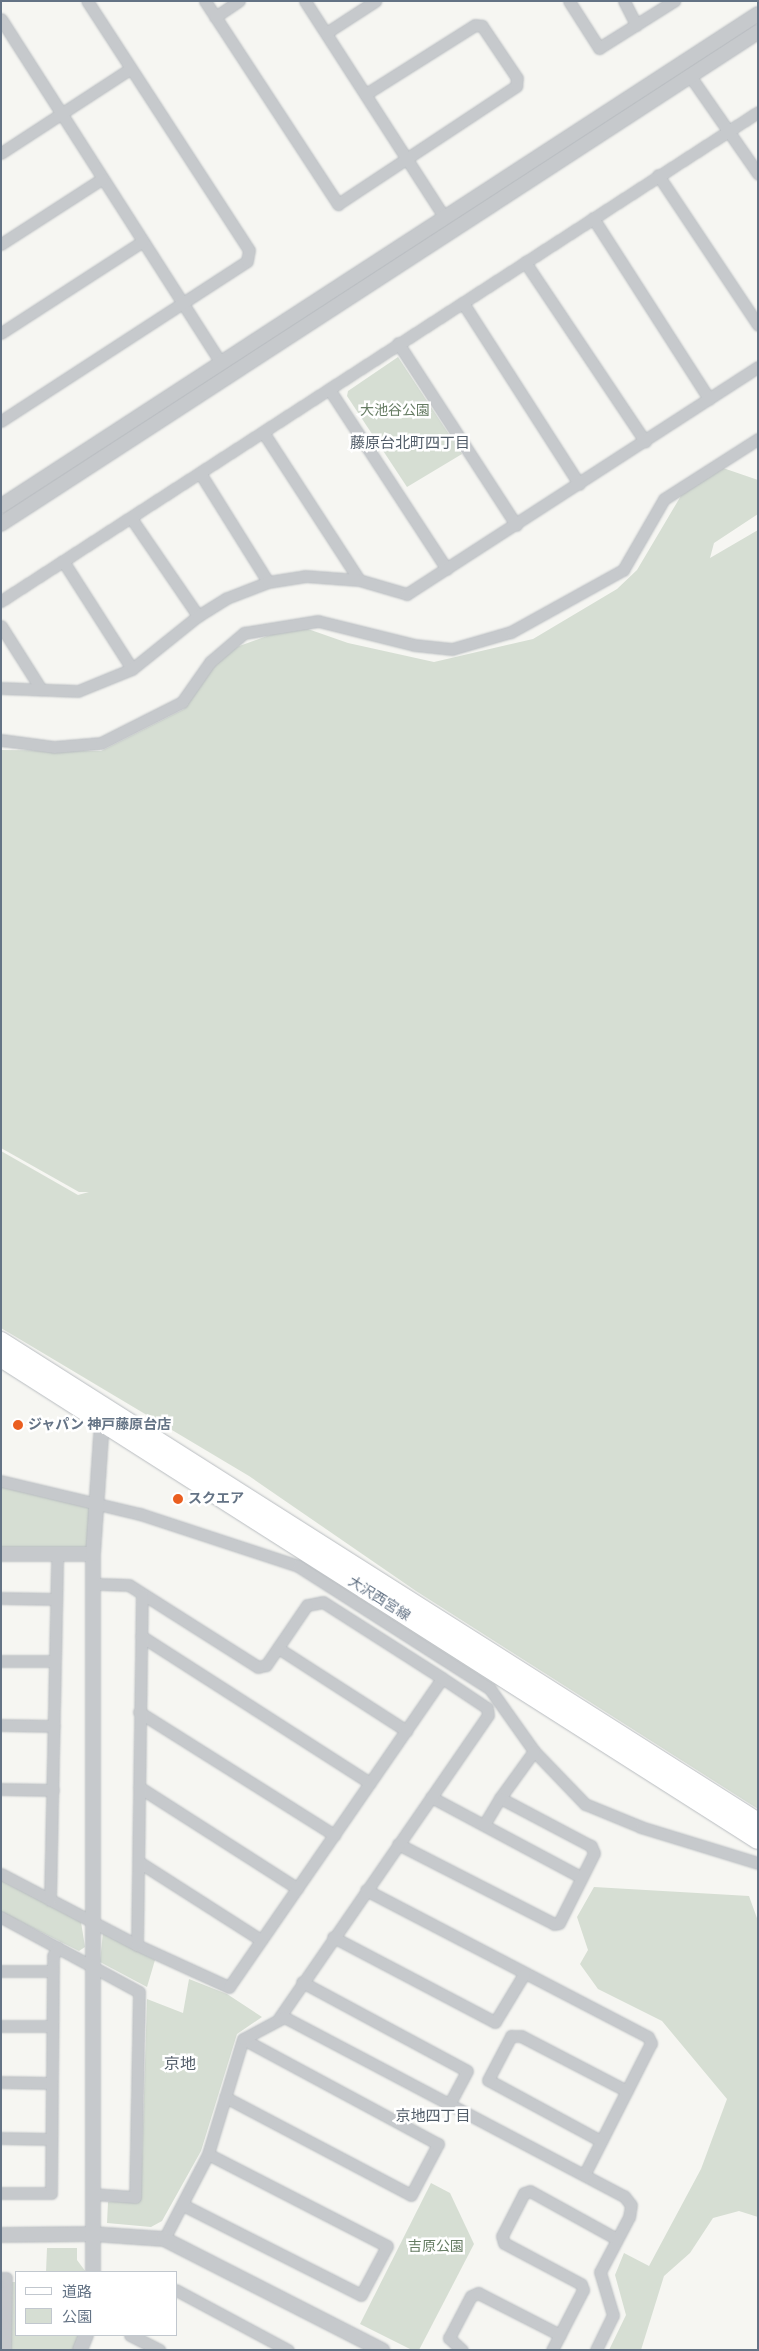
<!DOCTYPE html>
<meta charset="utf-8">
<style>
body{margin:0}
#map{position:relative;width:759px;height:2351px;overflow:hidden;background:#f6f6f2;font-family:Figtree,"Noto Sans JP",sans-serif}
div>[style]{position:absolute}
.green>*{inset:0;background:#d6ded3}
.roads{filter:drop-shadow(0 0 1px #b8bcc0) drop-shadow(0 0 1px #b8bcc0)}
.minor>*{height:11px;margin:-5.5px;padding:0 5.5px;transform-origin:5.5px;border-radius:5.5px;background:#c6c9cc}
.tertiary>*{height:14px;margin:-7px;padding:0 7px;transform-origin:7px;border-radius:7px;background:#c6c9cc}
.primary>*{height:18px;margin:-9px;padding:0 9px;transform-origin:9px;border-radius:9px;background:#fff}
.dots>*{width:14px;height:14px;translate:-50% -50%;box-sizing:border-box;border:2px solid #fff;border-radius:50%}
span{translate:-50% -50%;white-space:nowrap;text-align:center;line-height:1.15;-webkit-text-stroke:5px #fff;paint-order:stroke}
.park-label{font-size:14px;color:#667c63}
.poi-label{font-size:14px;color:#647385;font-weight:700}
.left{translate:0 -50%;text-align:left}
.street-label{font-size:14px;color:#647385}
.neighbourhood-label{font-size:15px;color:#525d69}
.quarter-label{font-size:16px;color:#525d69}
.frame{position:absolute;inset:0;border:2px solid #647385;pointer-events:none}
.legend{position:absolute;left:15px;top:2271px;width:162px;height:65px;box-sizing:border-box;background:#fff;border:1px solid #c1c7ce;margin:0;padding:6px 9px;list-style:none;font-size:15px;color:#647385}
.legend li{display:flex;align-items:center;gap:10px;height:25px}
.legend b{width:25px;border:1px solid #c1c7ce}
</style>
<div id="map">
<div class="green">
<i style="clip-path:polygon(398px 357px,462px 454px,407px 487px,347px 396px,348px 391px)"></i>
<i style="clip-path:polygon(723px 468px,758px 480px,758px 514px,714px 543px,710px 558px,758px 530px,758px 1809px,416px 1591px,249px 1476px,1px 1328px,1px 1151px,78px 1195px,89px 1192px,79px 1192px,1px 1148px,1px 750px,101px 751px,184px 709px,208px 670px,231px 649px,281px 631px,305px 628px,348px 643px,434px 662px,533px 639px,617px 589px,637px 570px,682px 494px)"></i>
<i style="clip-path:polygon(1px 1484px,99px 1505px,93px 1554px,1px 1554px)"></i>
<i style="clip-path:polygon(1px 1880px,81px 1922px,85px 1947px,79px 1951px,1px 1912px)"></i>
<i style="clip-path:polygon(594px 1887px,749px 1896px,758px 1921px,758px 2217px,739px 2211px,713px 2218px,690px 2253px,664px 2276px,641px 2350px,609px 2350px,626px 2315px,615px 2275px,624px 2253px,649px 2266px,701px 2169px,727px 2099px,662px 2021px,598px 1989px,580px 1964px,588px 1950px,577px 1917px)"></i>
<i style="clip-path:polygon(103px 1932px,155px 1960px,147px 1987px,100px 1962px)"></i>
<i style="clip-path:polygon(189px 1979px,227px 1994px,262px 2017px,237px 2034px,201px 2151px,162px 2221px,151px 2227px,107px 2223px,108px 2202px,137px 2199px,141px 2191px,147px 1999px,183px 2013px)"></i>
<i style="clip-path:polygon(431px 2183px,450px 2193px,474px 2244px,419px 2350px,412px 2350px,360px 2324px)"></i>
<i style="clip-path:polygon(47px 2248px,77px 2248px,77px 2260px,86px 2272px,46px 2272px)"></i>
<i style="clip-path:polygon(9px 2282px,16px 2282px,16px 2335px,83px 2335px,78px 2350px,7px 2350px)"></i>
</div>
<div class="roads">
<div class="minor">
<i style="left:205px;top:1px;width:243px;rotate:56.8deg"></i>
<i style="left:338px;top:204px;width:214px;rotate:-33.5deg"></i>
<i style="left:516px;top:86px;width:8px;rotate:-83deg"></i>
<i style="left:517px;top:78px;width:63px;rotate:-123.9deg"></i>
<i style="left:482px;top:26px;width:7px;rotate:-172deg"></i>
<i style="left:475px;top:25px;width:129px;rotate:147.7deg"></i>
<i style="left:305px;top:1px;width:258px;rotate:57.2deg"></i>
<i style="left:569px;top:1px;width:56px;rotate:57.4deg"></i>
<i style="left:599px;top:48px;width:89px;rotate:-32.1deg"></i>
<i style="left:624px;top:1px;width:27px;rotate:63deg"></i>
<i style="left:215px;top:17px;width:29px;rotate:-34deg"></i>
<i style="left:1px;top:19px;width:407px;rotate:57.4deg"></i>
<i style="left:326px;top:33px;width:59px;rotate:-33.1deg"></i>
<i style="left:690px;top:76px;width:119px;rotate:55.2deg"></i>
<i style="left:1px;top:153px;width:154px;rotate:-33.1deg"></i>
<i style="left:658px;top:175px;width:180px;rotate:56.3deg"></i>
<i style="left:593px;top:218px;width:215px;rotate:57.3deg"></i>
<i style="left:1px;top:244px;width:120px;rotate:-32.8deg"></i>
<i style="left:525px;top:262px;width:216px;rotate:56.2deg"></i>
<i style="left:463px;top:303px;width:215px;rotate:57.3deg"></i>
<i style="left:1px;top:333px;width:169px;rotate:-32.9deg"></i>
<i style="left:398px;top:343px;width:217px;rotate:57deg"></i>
<i style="left:329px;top:389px;width:215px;rotate:56.8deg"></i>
<i style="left:1px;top:421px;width:293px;rotate:-33deg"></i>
<i style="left:247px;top:261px;width:11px;rotate:-80deg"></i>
<i style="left:249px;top:250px;width:297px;rotate:-123deg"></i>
<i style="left:263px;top:432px;width:176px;rotate:57deg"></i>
<i style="left:200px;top:473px;width:128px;rotate:58deg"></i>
<i style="left:131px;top:518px;width:119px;rotate:55.6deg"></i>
<i style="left:63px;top:561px;width:128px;rotate:57.4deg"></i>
<i style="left:1px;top:601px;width:901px;rotate:-32.86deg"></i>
<i style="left:1px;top:626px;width:75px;rotate:57.6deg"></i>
<i style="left:1px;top:688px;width:77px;rotate:2.2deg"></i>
<i style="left:78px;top:691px;width:58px;rotate:-22.2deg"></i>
<i style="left:132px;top:669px;width:85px;rotate:-38.8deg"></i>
<i style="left:198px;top:616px;width:34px;rotate:-32deg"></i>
<i style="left:227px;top:598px;width:44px;rotate:-21.3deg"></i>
<i style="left:268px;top:582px;width:37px;rotate:-9deg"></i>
<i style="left:305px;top:576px;width:54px;rotate:4.2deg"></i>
<i style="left:359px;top:580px;width:50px;rotate:16.3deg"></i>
<i style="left:407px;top:594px;width:418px;rotate:-32.9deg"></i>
<i style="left:1px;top:740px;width:53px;rotate:7.5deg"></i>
<i style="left:54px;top:747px;width:47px;rotate:-4.9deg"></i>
<i style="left:101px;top:743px;width:91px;rotate:-26.8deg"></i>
<i style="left:182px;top:702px;width:49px;rotate:-55deg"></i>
<i style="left:210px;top:662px;width:45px;rotate:-40.5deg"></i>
<i style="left:244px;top:633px;width:75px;rotate:-9.2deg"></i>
<i style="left:318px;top:621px;width:99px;rotate:14deg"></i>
<i style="left:414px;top:645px;width:38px;rotate:6deg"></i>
<i style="left:452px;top:649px;width:61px;rotate:-16.1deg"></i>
<i style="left:511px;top:632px;width:128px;rotate:-29deg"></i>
<i style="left:623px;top:570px;width:82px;rotate:-60deg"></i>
<i style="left:664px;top:499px;width:112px;rotate:-32.6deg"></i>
<i style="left:1px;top:1481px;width:143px;rotate:13.4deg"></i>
<i style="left:140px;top:1514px;width:166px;rotate:18.2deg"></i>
<i style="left:298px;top:1566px;width:228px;rotate:32.6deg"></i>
<i style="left:490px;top:1689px;width:76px;rotate:54.6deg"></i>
<i style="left:534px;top:1751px;width:74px;rotate:46.1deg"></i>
<i style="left:585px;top:1804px;width:61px;rotate:22.3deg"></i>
<i style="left:641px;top:1827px;width:122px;rotate:17.1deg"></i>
<i style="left:1px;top:1598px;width:54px;rotate:1.1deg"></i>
<i style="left:141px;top:1636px;width:272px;rotate:32.7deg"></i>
<i style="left:278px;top:1648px;width:153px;rotate:32.8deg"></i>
<i style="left:1px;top:1661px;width:54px"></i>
<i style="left:139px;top:1712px;width:231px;rotate:32.2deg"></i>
<i style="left:1px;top:1725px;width:53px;rotate:1.1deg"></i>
<i style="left:139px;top:1787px;width:188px;rotate:32.6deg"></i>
<i style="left:1px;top:1789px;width:52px;rotate:1.1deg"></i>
<i style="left:431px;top:1797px;width:170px;rotate:28.1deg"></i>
<i style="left:500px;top:1798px;width:58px;rotate:-54.1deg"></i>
<i style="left:398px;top:1844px;width:175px;rotate:27.1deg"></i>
<i style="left:554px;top:1924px;width:5px;rotate:-11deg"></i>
<i style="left:559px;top:1923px;width:78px;rotate:-63.4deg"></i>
<i style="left:594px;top:1853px;width:8px;rotate:-113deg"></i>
<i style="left:591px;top:1846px;width:103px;rotate:-152.2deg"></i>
<i style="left:500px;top:1798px;width:31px;rotate:121deg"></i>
<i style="left:139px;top:1862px;width:145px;rotate:32.6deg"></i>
<i style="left:1px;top:1874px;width:153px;rotate:27.6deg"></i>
<i style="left:137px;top:1945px;width:101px;rotate:24.5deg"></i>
<i style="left:229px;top:1987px;width:375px;rotate:-55.4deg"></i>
<i style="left:442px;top:1678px;width:141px;rotate:-147.4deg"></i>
<i style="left:323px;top:1602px;width:16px;rotate:169deg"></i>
<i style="left:307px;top:1605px;width:73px;rotate:124.3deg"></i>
<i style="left:266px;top:1665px;width:8px;rotate:166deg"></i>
<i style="left:258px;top:1667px;width:153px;rotate:-147.6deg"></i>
<i style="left:129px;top:1585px;width:35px;rotate:-178deg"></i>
<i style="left:366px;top:1890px;width:318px;rotate:27.5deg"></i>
<i style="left:648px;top:2037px;width:7px;rotate:63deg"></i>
<i style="left:651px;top:2043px;width:146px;rotate:116.9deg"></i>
<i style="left:50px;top:1900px;width:345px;rotate:-88.8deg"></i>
<i style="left:1px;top:1917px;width:157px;rotate:28.5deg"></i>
<i style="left:139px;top:1992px;width:205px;rotate:91.1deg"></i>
<i style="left:135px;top:2197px;width:43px;rotate:-176deg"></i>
<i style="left:333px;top:1937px;width:183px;rotate:27.7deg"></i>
<i style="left:495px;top:2022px;width:56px;rotate:-58.9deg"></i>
<i style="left:137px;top:1945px;width:351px;rotate:-89.2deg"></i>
<i style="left:1px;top:1971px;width:52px"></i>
<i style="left:302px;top:1982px;width:187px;rotate:28.3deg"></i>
<i style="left:467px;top:2071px;width:34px;rotate:118deg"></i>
<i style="left:279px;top:2018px;width:368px;rotate:-55.4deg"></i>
<i style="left:488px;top:1715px;width:7px;rotate:-98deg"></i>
<i style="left:487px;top:1708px;width:54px;rotate:-146.3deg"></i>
<i style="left:1px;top:2026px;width:51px"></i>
<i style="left:1px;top:2082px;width:50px;rotate:1.1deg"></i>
<i style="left:225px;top:2097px;width:210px;rotate:27.8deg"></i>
<i style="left:411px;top:2195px;width:58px;rotate:-62.1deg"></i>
<i style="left:438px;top:2144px;width:221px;rotate:-151.7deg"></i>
<i style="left:1px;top:2138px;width:50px;rotate:1.1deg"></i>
<i style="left:601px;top:2141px;width:128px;rotate:-151.6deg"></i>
<i style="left:488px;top:2080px;width:50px;rotate:-62.4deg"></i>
<i style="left:511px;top:2036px;width:10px"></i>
<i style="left:521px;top:2036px;width:119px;rotate:27.4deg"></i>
<i style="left:1px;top:2193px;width:50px"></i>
<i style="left:51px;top:2193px;width:237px;rotate:-89.5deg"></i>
<i style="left:53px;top:1956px;width:10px;rotate:-61deg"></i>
<i style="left:183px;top:2205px;width:199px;rotate:26.8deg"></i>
<i style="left:361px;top:2295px;width:55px;rotate:-62deg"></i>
<i style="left:387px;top:2246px;width:201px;rotate:-152.8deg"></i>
<i style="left:164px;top:2239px;width:96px;rotate:-62.6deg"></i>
<i style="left:208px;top:2154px;width:120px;rotate:-73.1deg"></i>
<i style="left:243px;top:2039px;width:47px;rotate:-28.2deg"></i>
<i style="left:284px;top:2017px;width:384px;rotate:27.8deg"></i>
<i style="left:624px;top:2196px;width:11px;rotate:52deg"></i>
<i style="left:631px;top:2205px;width:12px;rotate:99deg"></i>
<i style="left:629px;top:2217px;width:62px;rotate:117.8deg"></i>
<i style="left:600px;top:2272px;width:45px;rotate:73.2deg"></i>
<i style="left:613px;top:2315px;width:39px;rotate:116deg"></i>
<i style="left:1px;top:2278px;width:5px"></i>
<i style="left:6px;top:2278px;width:72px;rotate:90.8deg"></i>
<i style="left:176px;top:2290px;width:127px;rotate:28.2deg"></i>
<i style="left:130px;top:2335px;width:33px;rotate:27deg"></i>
<i style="left:462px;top:2350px;width:18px;rotate:-137deg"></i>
<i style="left:449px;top:2338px;width:47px;rotate:-62.4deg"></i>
<i style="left:471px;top:2296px;width:8px;rotate:-23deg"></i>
<i style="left:478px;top:2293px;width:92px;rotate:27.1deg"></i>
<i style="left:552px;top:2350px;width:68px;rotate:-62.7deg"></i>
<i style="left:583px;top:2290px;width:6px;rotate:-108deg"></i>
<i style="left:581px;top:2284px;width:87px;rotate:-152deg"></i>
<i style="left:504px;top:2243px;width:7px;rotate:-106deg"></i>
<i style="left:502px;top:2236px;width:48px;rotate:-62.9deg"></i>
<i style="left:524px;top:2193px;width:6px;rotate:-18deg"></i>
<i style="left:530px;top:2191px;width:99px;rotate:28.9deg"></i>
</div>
<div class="tertiary">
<i style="left:1px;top:506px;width:903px;rotate:-33.02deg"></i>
<i style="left:1px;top:524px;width:903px;rotate:-33.02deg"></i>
<i style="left:1px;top:1554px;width:92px"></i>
<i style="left:1px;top:2235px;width:91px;rotate:-0.6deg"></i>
<i style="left:92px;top:2234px;width:72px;rotate:4deg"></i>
<i style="left:164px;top:2239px;width:245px;rotate:27deg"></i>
<i style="left:93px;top:2272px;width:718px;rotate:-90deg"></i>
<i style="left:93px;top:1554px;width:131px;rotate:-86.1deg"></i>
<i style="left:102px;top:1423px;width:9px;rotate:-58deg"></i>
<i style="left:80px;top:2350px;width:16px;rotate:-68deg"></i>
</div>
<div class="primary">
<i style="left:1px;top:1341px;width:897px;rotate:32.43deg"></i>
<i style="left:1px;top:1358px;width:897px;rotate:32.49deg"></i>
</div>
</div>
<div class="dots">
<i style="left:18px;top:1425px;background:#ea5e1f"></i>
<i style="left:178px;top:1499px;background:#ea5e1f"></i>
</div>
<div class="park-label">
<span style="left:395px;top:411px">大池谷公園</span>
<span style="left:436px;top:2247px">吉原公園</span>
</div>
<div class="poi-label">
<span class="left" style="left:28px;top:1425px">ジャパン 神戸藤原台店</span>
<span class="left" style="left:188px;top:1499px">スクエア</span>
</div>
<div class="street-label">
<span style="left:379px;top:1599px;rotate:32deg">大沢西宮線</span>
</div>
<div class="neighbourhood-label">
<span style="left:410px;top:444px">藤原台北町四丁目</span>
<span style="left:433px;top:2117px">京地四丁目</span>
</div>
<div class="quarter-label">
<span style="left:180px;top:2064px">京地</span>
</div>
<div class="frame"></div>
<ul class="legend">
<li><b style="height:6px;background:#fff"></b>道路</li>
<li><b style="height:14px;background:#d6ded3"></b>公園</li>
</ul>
</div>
